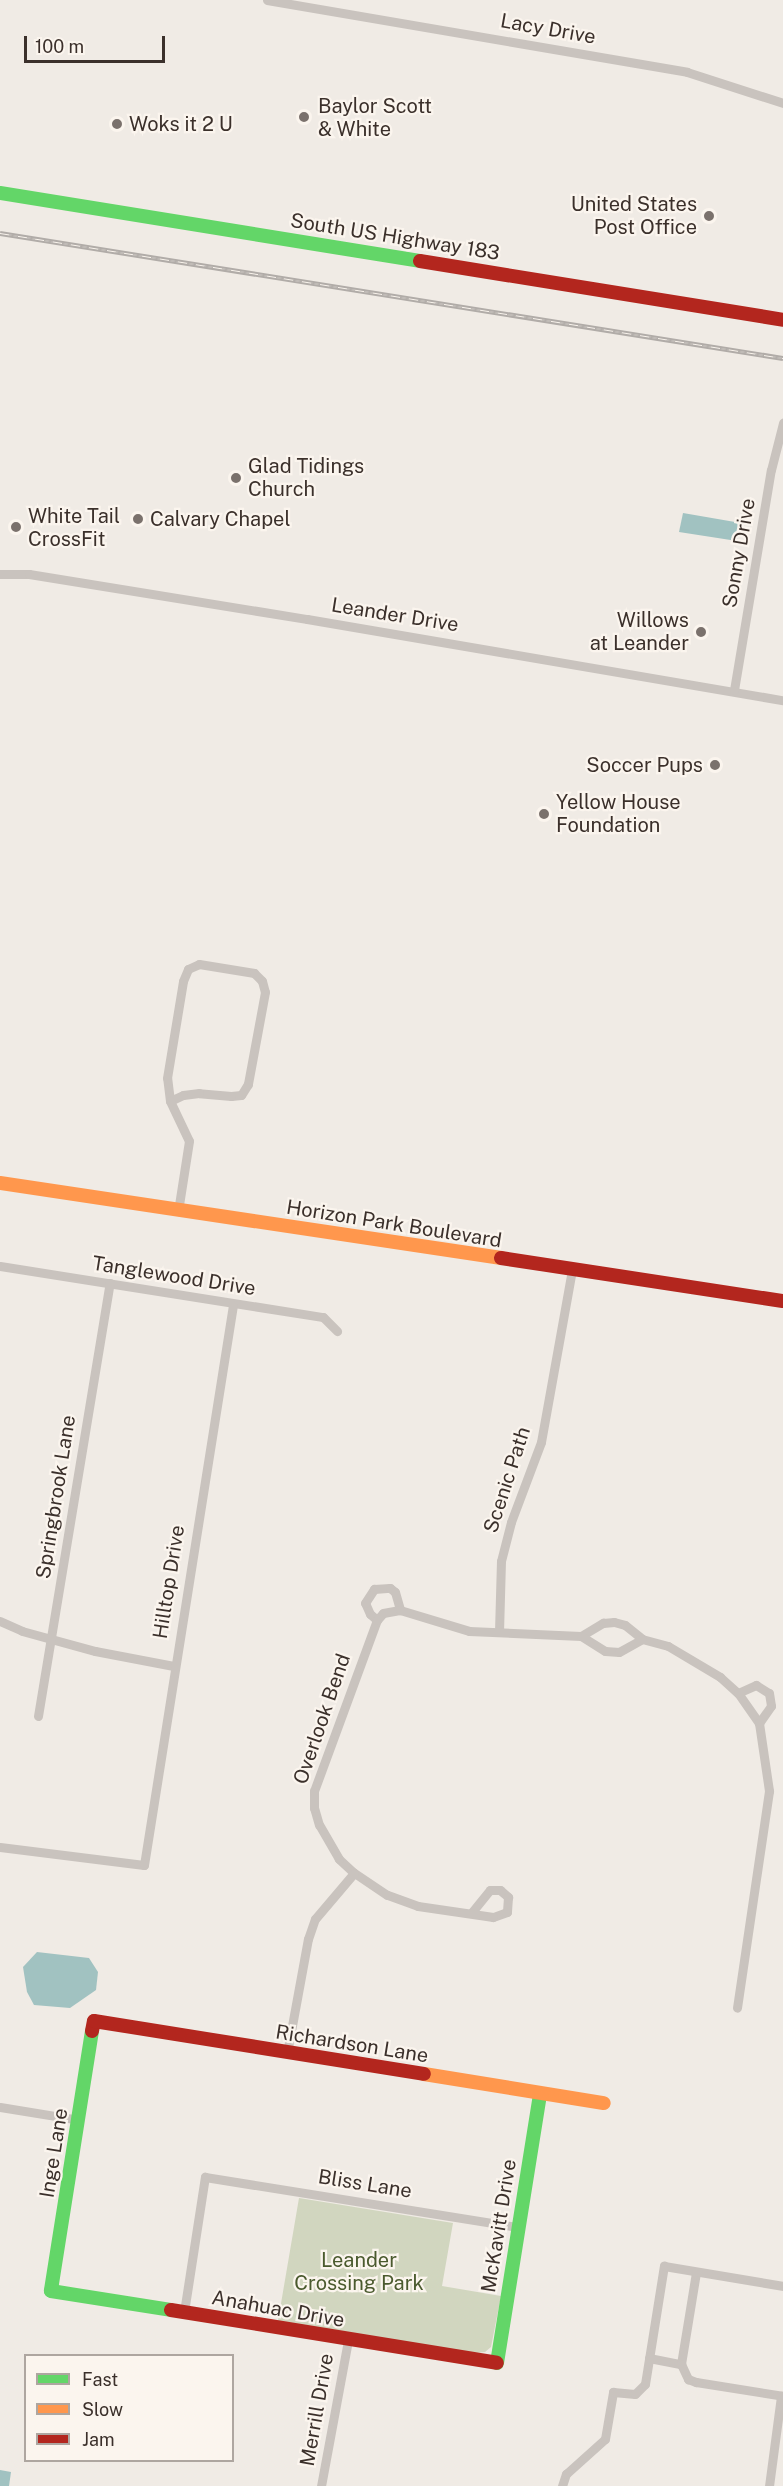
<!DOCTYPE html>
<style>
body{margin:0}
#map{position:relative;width:783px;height:2486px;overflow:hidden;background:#f0ebe5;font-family:"Public Sans",sans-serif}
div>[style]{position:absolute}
.green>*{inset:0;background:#d1d6bf}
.water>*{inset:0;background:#a1c2c1}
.street>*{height:9px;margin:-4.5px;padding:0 4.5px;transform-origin:4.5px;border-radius:4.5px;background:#c9c3be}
.fast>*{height:14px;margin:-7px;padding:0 7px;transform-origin:7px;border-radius:7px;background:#63d668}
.slow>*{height:14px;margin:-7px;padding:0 7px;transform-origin:7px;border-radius:7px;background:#ff974d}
.jam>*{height:14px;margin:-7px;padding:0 7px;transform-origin:7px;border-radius:7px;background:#b3261e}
.rail>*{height:5px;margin-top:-2.5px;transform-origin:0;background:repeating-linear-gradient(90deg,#fbf5ee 0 9px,#b1aca8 0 18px);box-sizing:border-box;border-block:2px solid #b1aca8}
.dots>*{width:16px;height:16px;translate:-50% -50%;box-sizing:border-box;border:3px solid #fbf5ee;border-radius:50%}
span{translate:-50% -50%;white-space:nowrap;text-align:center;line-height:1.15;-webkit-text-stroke:4.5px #fbf5ee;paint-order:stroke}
.street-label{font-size:20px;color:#3b302b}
.poi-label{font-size:20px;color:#3b302b}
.left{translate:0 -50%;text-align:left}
.right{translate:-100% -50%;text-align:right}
.park-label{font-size:20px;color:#4a5a2e}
.legend{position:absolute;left:24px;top:2354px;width:210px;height:108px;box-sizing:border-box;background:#fbf5ee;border:2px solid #aea6a0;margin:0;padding:8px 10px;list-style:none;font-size:18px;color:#3b302b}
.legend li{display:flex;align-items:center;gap:12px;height:30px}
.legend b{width:30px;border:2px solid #aea6a0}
.scale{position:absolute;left:24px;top:36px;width:141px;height:27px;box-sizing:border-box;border:3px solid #3b302b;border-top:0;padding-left:8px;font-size:18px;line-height:21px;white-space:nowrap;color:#3b302b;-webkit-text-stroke:4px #fbf5ee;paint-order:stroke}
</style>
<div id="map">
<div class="green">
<i style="clip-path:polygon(299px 2198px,453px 2223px,442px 2286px,501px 2296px,491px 2347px,485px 2352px,474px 2353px,278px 2321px)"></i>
</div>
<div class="water">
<i style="clip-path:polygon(683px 513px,735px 522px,740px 526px,737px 541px,679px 532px)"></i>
<i style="clip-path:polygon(37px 1952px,89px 1958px,98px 1972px,96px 1990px,70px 2008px,34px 2005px,27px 1992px,23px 1967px)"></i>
<i style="clip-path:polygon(0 2470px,11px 2472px,9px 2486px,0 2486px)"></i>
</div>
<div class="street">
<i style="left:267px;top:0;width:426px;rotate:9.7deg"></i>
<i style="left:687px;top:72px;width:101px;rotate:17.9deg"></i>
<i style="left:0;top:574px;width:29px"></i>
<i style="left:29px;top:574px;width:282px;rotate:9.2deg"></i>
<i style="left:307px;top:619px;width:483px;rotate:9.7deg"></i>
<i style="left:734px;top:690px;width:223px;rotate:-80.5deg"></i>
<i style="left:771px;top:470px;width:49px;rotate:-75.7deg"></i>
<i style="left:170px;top:1101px;width:23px;rotate:-97deg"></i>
<i style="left:167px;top:1078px;width:98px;rotate:-80.6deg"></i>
<i style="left:183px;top:981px;width:13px;rotate:-67deg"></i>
<i style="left:188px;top:969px;width:12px;rotate:-24deg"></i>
<i style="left:199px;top:964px;width:56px;rotate:9.3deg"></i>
<i style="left:254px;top:973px;width:11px;rotate:45deg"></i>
<i style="left:262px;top:981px;width:11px;rotate:75deg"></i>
<i style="left:265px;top:992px;width:94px;rotate:100.5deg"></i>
<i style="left:248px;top:1084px;width:13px;rotate:122deg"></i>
<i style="left:241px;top:1095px;width:10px;rotate:174deg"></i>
<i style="left:231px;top:1096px;width:32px;rotate:-175deg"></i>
<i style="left:199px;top:1093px;width:16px;rotate:173deg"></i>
<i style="left:183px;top:1095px;width:14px;rotate:155deg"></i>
<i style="left:170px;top:1101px;width:44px;rotate:64.6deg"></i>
<i style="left:189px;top:1141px;width:71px;rotate:98.9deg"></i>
<i style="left:0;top:1266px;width:327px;rotate:9deg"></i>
<i style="left:323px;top:1317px;width:20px;rotate:45deg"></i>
<i style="left:377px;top:1620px;width:9px;rotate:-139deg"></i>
<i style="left:370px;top:1614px;width:12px;rotate:-114deg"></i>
<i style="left:365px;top:1603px;width:17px;rotate:-57deg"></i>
<i style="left:374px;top:1589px;width:16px;rotate:-4deg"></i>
<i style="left:390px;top:1588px;width:6px;rotate:39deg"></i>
<i style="left:395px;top:1592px;width:19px;rotate:74deg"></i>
<i style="left:0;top:1621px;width:24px;rotate:24deg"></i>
<i style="left:22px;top:1631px;width:76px;rotate:15.3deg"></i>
<i style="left:95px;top:1651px;width:80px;rotate:10.8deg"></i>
<i style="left:499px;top:1632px;width:71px;rotate:-88.4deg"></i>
<i style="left:501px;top:1561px;width:40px;rotate:-75.6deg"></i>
<i style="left:511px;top:1522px;width:85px;rotate:-69.4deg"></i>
<i style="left:541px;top:1442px;width:175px;rotate:-79.8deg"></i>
<i style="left:581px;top:1636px;width:26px;rotate:-31deg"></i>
<i style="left:603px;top:1623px;width:11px;rotate:-5deg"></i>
<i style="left:614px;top:1622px;width:11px;rotate:15deg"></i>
<i style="left:625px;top:1625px;width:22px;rotate:39deg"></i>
<i style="left:642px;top:1639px;width:27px;rotate:15deg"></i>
<i style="left:668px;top:1646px;width:61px;rotate:30.8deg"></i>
<i style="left:720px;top:1677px;width:24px;rotate:42deg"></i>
<i style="left:738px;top:1693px;width:37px;rotate:55deg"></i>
<i style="left:759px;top:1723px;width:69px;rotate:81.6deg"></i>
<i style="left:769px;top:1791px;width:219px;rotate:98.4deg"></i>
<i style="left:738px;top:1693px;width:20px;rotate:-24deg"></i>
<i style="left:756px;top:1685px;width:15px;rotate:32deg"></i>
<i style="left:769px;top:1693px;width:13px;rotate:81deg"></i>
<i style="left:771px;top:1706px;width:21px;rotate:125deg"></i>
<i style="left:38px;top:1716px;width:439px;rotate:-80.6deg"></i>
<i style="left:0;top:1847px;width:145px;rotate:7.1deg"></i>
<i style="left:144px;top:1865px;width:567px;rotate:-80.97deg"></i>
<i style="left:472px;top:1912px;width:28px;rotate:-51deg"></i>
<i style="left:490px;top:1890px;width:10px"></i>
<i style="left:500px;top:1890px;width:11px;rotate:41deg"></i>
<i style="left:508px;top:1897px;width:15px;rotate:94deg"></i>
<i style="left:507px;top:1912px;width:15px;rotate:160deg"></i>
<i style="left:493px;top:1917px;width:76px;rotate:-171.7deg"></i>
<i style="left:418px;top:1906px;width:33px;rotate:-160deg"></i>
<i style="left:387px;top:1895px;width:40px;rotate:-146deg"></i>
<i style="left:354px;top:1873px;width:21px;rotate:-137deg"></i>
<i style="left:339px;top:1859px;width:39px;rotate:-120deg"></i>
<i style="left:319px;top:1825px;width:18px;rotate:-106deg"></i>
<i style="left:314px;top:1808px;width:17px;rotate:-90deg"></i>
<i style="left:314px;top:1791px;width:182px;rotate:-69.8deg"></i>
<i style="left:377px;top:1620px;width:9px;rotate:-49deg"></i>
<i style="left:383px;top:1613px;width:17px;rotate:-10deg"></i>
<i style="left:400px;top:1610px;width:72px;rotate:16.9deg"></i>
<i style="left:469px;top:1631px;width:112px;rotate:2.6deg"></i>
<i style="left:581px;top:1636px;width:28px;rotate:32deg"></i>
<i style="left:605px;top:1651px;width:14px;rotate:4deg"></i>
<i style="left:619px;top:1652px;width:26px;rotate:-29deg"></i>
<i style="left:287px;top:2053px;width:116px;rotate:-79.6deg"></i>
<i style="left:308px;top:1939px;width:21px;rotate:-71deg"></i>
<i style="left:315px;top:1919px;width:60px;rotate:-49.7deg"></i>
<i style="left:0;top:2107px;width:80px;rotate:9.3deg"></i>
<i style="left:184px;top:2312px;width:137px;rotate:-81.2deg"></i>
<i style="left:205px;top:2177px;width:317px;rotate:9.1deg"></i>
<i style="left:649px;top:2358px;width:33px;rotate:11deg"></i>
<i style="left:681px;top:2364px;width:93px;rotate:-80.7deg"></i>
<i style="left:681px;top:2364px;width:17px;rotate:65deg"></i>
<i style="left:688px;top:2379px;width:9px;rotate:21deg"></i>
<i style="left:696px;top:2382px;width:88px;rotate:9.1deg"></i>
<i style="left:321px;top:2486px;width:148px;rotate:-79.5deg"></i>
<i style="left:562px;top:2486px;width:13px;rotate:-72deg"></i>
<i style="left:566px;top:2474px;width:52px;rotate:-41.9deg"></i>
<i style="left:605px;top:2439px;width:48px;rotate:-80.3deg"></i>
<i style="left:613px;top:2392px;width:22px;rotate:5deg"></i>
<i style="left:635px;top:2394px;width:14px;rotate:-45deg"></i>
<i style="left:645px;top:2384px;width:120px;rotate:-80.9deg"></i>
<i style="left:664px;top:2266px;width:121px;rotate:9.5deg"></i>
<i style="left:769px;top:2486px;width:91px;rotate:-82.4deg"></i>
</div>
<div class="fast">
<i style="left:0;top:193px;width:425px;rotate:9.2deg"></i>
<i style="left:92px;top:2031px;width:263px;rotate:99deg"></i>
<i style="left:51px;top:2291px;width:121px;rotate:9deg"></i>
<i style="left:497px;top:2363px;width:272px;rotate:-80.9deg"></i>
</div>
<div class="slow">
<i style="left:0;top:1183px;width:507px;rotate:8.51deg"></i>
<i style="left:424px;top:2074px;width:182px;rotate:9.2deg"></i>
</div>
<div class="jam">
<i style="left:420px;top:261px;width:368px;rotate:9.2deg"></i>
<i style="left:501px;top:1258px;width:285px;rotate:8.7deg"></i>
<i style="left:92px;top:2031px;width:10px;rotate:-79deg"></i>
<i style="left:94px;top:2021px;width:334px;rotate:9.1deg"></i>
<i style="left:171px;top:2310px;width:330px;rotate:9.2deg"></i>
</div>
<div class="rail">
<i style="left:0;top:233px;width:793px;rotate:9.07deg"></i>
</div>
<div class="dots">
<i style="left:304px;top:117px;background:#7a716c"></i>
<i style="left:117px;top:124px;background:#7a716c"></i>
<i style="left:709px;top:216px;background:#7a716c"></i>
<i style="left:236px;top:478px;background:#7a716c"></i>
<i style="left:138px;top:519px;background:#7a716c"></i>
<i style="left:16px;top:527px;background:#7a716c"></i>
<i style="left:701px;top:632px;background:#7a716c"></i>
<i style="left:715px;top:765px;background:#7a716c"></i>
<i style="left:544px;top:814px;background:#7a716c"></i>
</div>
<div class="street-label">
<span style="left:548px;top:29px;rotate:10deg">Lacy Drive</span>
<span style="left:395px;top:237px;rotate:9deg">South US Highway 183</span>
<span style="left:739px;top:553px;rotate:-80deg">Sonny Drive</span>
<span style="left:395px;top:615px;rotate:9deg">Leander Drive</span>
<span style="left:394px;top:1224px;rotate:9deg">Horizon Park Boulevard</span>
<span style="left:174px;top:1276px;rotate:9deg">Tanglewood Drive</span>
<span style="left:507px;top:1480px;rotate:-72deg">Scenic Path</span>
<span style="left:56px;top:1497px;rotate:-81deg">Springbrook Lane</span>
<span style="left:169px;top:1582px;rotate:-81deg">Hilltop Drive</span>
<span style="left:322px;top:1719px;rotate:-71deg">Overlook Bend</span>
<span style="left:352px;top:2044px;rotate:9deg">Richardson Lane</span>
<span style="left:54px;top:2153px;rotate:-81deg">Inge Lane</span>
<span style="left:365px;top:2184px;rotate:9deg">Bliss Lane</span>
<span style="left:499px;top:2226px;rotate:-81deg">McKavitt Drive</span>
<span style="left:278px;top:2309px;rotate:10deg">Anahuac Drive</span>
<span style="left:317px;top:2410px;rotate:-80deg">Merrill Drive</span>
</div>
<div class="poi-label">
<span class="left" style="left:318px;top:118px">Baylor Scott<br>&amp; White</span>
<span class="left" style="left:129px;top:124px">Woks it 2 U</span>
<span class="right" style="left:697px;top:216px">United States<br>Post Office</span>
<span class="left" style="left:248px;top:478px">Glad Tidings<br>Church</span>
<span class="left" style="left:28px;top:528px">White Tail<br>CrossFit</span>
<span class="left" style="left:150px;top:519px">Calvary Chapel</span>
<span class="right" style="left:689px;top:632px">Willows<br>at Leander</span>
<span class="right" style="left:703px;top:765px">Soccer Pups</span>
<span class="left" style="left:556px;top:814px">Yellow House<br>Foundation</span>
</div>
<div class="park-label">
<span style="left:359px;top:2272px">Leander<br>Crossing Park</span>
</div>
<ul class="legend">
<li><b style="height:8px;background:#63d668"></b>Fast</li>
<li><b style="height:8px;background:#ff974d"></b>Slow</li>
<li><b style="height:8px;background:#b3261e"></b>Jam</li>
</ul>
<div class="scale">100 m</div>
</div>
